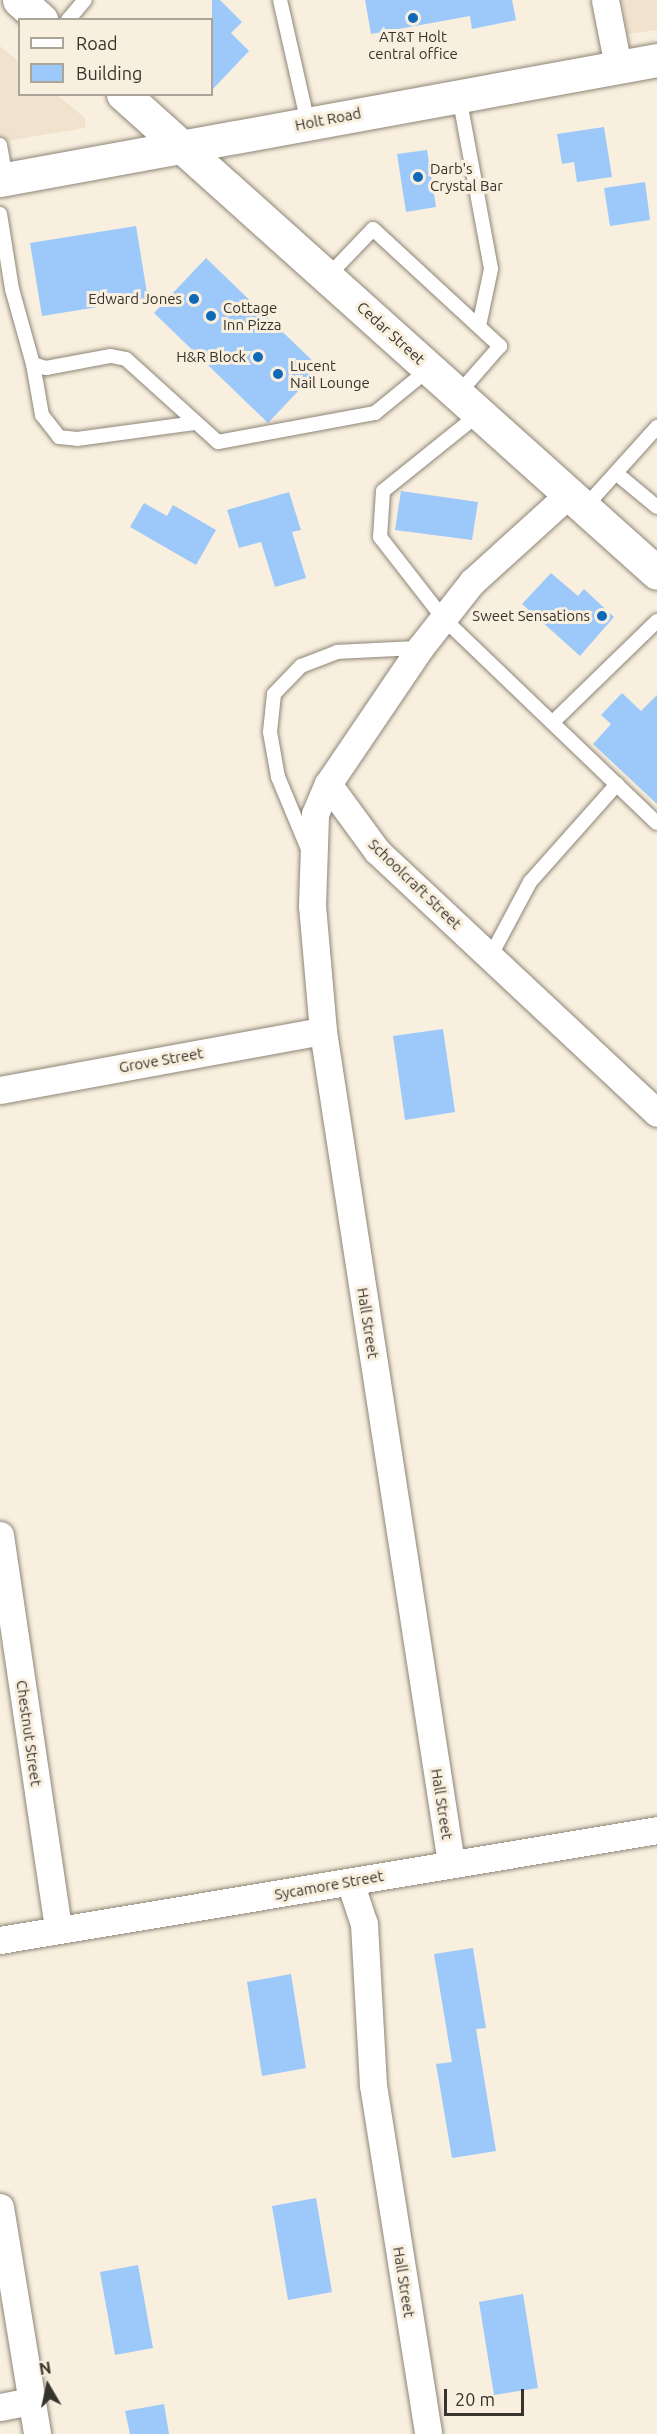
<!DOCTYPE html>
<style>
body{margin:0}
#map{position:relative;width:657px;height:2434px;overflow:hidden;background:#f9efdf;font-family:Ubuntu,sans-serif}
div>[style]{position:absolute}
.built>*{inset:0;background:#f0e2cd}
.building>*{inset:0;background:#9cc9fa}
.roads{filter:drop-shadow(0 0 2px #8e8577) drop-shadow(0 0 2px #8e8577)}
.lane>*{height:14px;margin:-7px;padding:0 7px;transform-origin:7px;border-radius:7px;background:#fff}
.street>*{height:27px;margin:-13.5px;padding:0 13.5px;transform-origin:13.5px;border-radius:13.5px;background:#fff}
.secondary>*{height:33px;margin:-16.5px;padding:0 16.5px;transform-origin:16.5px;border-radius:16.5px;background:#fff}
.dots>*{width:16px;height:16px;translate:-50% -50%;box-sizing:border-box;border:3px solid #f9efdf;border-radius:50%}
span{translate:-50% -50%;white-space:nowrap;text-align:center;line-height:1.15;-webkit-text-stroke:6px #f9efdf;paint-order:stroke}
.poi-label{font-size:15px;color:#37332d}
.left{translate:0 -50%;text-align:left}
.right{translate:-100% -50%;text-align:right}
.street-label{font-size:15px;color:#37332d}
.legend{position:absolute;left:18px;top:18px;width:195px;height:78px;box-sizing:border-box;background:#f9efdf;border:2px solid #aba498;margin:0;padding:8px 10px;list-style:none;font-size:18px;color:#37332d}
.legend li{display:flex;align-items:center;gap:12px;height:30px}
.legend b{width:30px;border:2px solid #aba498}
.north{position:absolute;left:18px;top:2356px;width:60px;height:60px;-webkit-text-stroke:4px #f9efdf;paint-order:stroke;rotate:351deg;font-size:16px;font-weight:700;line-height:24px;text-align:center;color:#37332d}
.north::after{content:'';display:block;margin:auto;width:21px;height:27px;background:#37332d;clip-path:polygon(50% 0,100% 100%,50% 72%,0 100%)}
.scale{position:absolute;left:444px;top:2389px;width:80px;height:27px;box-sizing:border-box;border:3px solid #37332d;border-top:0;padding-left:8px;font-size:18px;line-height:21px;white-space:nowrap;color:#37332d;-webkit-text-stroke:4px #f9efdf;paint-order:stroke}
</style>
<div id="map">
<div class="built">
<i style="clip-path:polygon(622px 0,657px 0,657px 30px,628px 34px)"></i>
<i style="clip-path:polygon(0 46px,19px 62px,20px 94px,57px 95px,85px 118px,85px 128px,0 142px)"></i>
</div>
<div class="building">
<i style="clip-path:polygon(212px 0,220px 0,242px 22px,231px 33px,249px 51px,212px 90px)"></i>
<i style="clip-path:polygon(365px 0,512px 0,516px 20px,472px 29px,470px 16px,371px 34px)"></i>
<i style="clip-path:polygon(604px 127px,612px 177px,577px 182px,574px 162px,562px 164px,557px 134px)"></i>
<i style="clip-path:polygon(427px 150px,436px 207px,406px 212px,397px 154px)"></i>
<i style="clip-path:polygon(645px 182px,650px 220px,610px 226px,604px 188px)"></i>
<i style="clip-path:polygon(136px 226px,148px 299px,42px 316px,30px 243px)"></i>
<i style="clip-path:polygon(206px 258px,320px 368px,268px 423px,154px 313px)"></i>
<i style="clip-path:polygon(401px 491px,478px 502px,472px 540px,395px 530px)"></i>
<i style="clip-path:polygon(289px 492px,301px 530px,292px 532px,306px 578px,275px 587px,261px 542px,239px 548px,227px 510px)"></i>
<i style="clip-path:polygon(144px 503px,167px 516px,173px 505px,216px 530px,196px 565px,130px 527px)"></i>
<i style="clip-path:polygon(551px 573px,578px 596px,584px 589px,614px 617px,580px 656px,522px 604px)"></i>
<i style="clip-path:polygon(622px 693px,641px 711px,657px 695px,657px 804px,593px 744px,611px 724px,601px 715px)"></i>
<i style="clip-path:polygon(443px 1029px,455px 1112px,405px 1120px,393px 1036px)"></i>
<i style="clip-path:polygon(473px 1948px,486px 2028px,476px 2029px,496px 2151px,452px 2158px,436px 2064px,452px 2062px,434px 1954px)"></i>
<i style="clip-path:polygon(291px 1974px,306px 2068px,262px 2076px,247px 1982px)"></i>
<i style="clip-path:polygon(316px 2198px,332px 2292px,288px 2300px,272px 2206px)"></i>
<i style="clip-path:polygon(138px 2265px,153px 2348px,115px 2355px,100px 2272px)"></i>
<i style="clip-path:polygon(523px 2294px,538px 2388px,494px 2395px,479px 2302px)"></i>
<i style="clip-path:polygon(164px 2404px,169px 2434px,130px 2434px,125px 2411px)"></i>
</div>
<div class="roads">
<div class="lane">
<i style="left:280px;top:0;width:126px;rotate:77.2deg"></i>
<i style="left:68px;top:20px;width:26px;rotate:-50deg"></i>
<i style="left:459px;top:96px;width:176px;rotate:79.5deg"></i>
<i style="left:491px;top:269px;width:58px;rotate:101.9deg"></i>
<i style="left:0;top:145px;width:35px;rotate:80deg"></i>
<i style="left:0;top:214px;width:76px;rotate:80.9deg"></i>
<i style="left:12px;top:289px;width:78px;rotate:74.4deg"></i>
<i style="left:33px;top:364px;width:14px;rotate:17deg"></i>
<i style="left:46px;top:368px;width:66px;rotate:-10.5deg"></i>
<i style="left:111px;top:356px;width:15px;rotate:11deg"></i>
<i style="left:126px;top:359px;width:124px;rotate:42.1deg"></i>
<i style="left:218px;top:442px;width:160px;rotate:-10.5deg"></i>
<i style="left:375px;top:413px;width:70px;rotate:-39.2deg"></i>
<i style="left:327px;top:277px;width:66px;rotate:-46.2deg"></i>
<i style="left:373px;top:229px;width:173px;rotate:42.7deg"></i>
<i style="left:500px;top:346px;width:64px;rotate:131.2deg"></i>
<i style="left:33px;top:364px;width:52px;rotate:80deg"></i>
<i style="left:42px;top:415px;width:28px;rotate:52deg"></i>
<i style="left:59px;top:437px;width:18px;rotate:6deg"></i>
<i style="left:77px;top:439px;width:120px;rotate:-7.7deg"></i>
<i style="left:480px;top:413px;width:124px;rotate:141.2deg"></i>
<i style="left:383px;top:491px;width:46px;rotate:93.7deg"></i>
<i style="left:380px;top:537px;width:103px;rotate:52.1deg"></i>
<i style="left:443px;top:618px;width:296px;rotate:43.8deg"></i>
<i style="left:616px;top:473px;width:53px;rotate:39.7deg"></i>
<i style="left:585px;top:507px;width:108px;rotate:-48deg"></i>
<i style="left:553px;top:722px;width:145px;rotate:-44.2deg"></i>
<i style="left:308px;top:849px;width:78px;rotate:-112.6deg"></i>
<i style="left:278px;top:777px;width:46px;rotate:-100.1deg"></i>
<i style="left:270px;top:732px;width:38px;rotate:-84deg"></i>
<i style="left:274px;top:694px;width:39px;rotate:-46deg"></i>
<i style="left:301px;top:666px;width:39px;rotate:-21deg"></i>
<i style="left:337px;top:652px;width:83px;rotate:-2.8deg"></i>
<i style="left:490px;top:957px;width:85px;rotate:-61.9deg"></i>
<i style="left:530px;top:882px;width:131px;rotate:-48.4deg"></i>
</div>
<div class="street">
<i style="left:605px;top:0;width:67px;rotate:78.9deg"></i>
<i style="left:328px;top:784px;width:83px;rotate:53.8deg"></i>
<i style="left:377px;top:851px;width:383px;rotate:43.1deg"></i>
<i style="left:0;top:1090px;width:328px;rotate:-10.4deg"></i>
<i style="left:0;top:1535px;width:399px;rotate:81.6deg"></i>
<i style="left:451px;top:1863px;width:842px;rotate:-98.75deg"></i>
<i style="left:323px;top:1031px;width:125px;rotate:-95deg"></i>
<i style="left:312px;top:906px;width:92px;rotate:-88.1deg"></i>
<i style="left:315px;top:814px;width:33px;rotate:-67deg"></i>
<i style="left:328px;top:784px;width:164px;rotate:-55.9deg"></i>
<i style="left:420px;top:648px;width:84px;rotate:-51.8deg"></i>
<i style="left:472px;top:582px;width:132px;rotate:-42.2deg"></i>
<i style="left:350px;top:1882px;width:44px;rotate:71.6deg"></i>
<i style="left:364px;top:1924px;width:161px;rotate:86.8deg"></i>
<i style="left:373px;top:2085px;width:353px;rotate:81deg"></i>
<i style="left:0;top:1940px;width:666px;rotate:-9.5deg"></i>
<i style="left:0;top:2207px;width:230px;rotate:80.7deg"></i>
<i style="left:0;top:2407px;width:32px;rotate:-11deg"></i>
</div>
<div class="secondary">
<i style="left:19px;top:0;width:30px;rotate:42deg"></i>
<i style="left:123px;top:94px;width:717px;rotate:41.89deg"></i>
<i style="left:0;top:180px;width:668px;rotate:-10.35deg"></i>
</div>
</div>
<div class="dots">
<i style="left:413px;top:18px;background:#0f69b6"></i>
<i style="left:418px;top:177px;background:#0f69b6"></i>
<i style="left:194px;top:299px;background:#0f69b6"></i>
<i style="left:211px;top:316px;background:#0f69b6"></i>
<i style="left:258px;top:357px;background:#0f69b6"></i>
<i style="left:278px;top:374px;background:#0f69b6"></i>
<i style="left:602px;top:616px;background:#0f69b6"></i>
</div>
<div class="poi-label">
<span style="left:413px;top:45px">AT&amp;T Holt<br>central office</span>
<span class="left" style="left:430px;top:177px">Darb's<br>Crystal Bar</span>
<span class="right" style="left:182px;top:299px">Edward Jones</span>
<span class="left" style="left:223px;top:316px">Cottage<br>Inn Pizza</span>
<span class="right" style="left:246px;top:357px">H&amp;R Block</span>
<span class="left" style="left:290px;top:374px">Lucent<br>Nail Lounge</span>
<span class="right" style="left:590px;top:616px">Sweet Sensations</span>
</div>
<div class="street-label">
<span style="left:328px;top:119px;rotate:-11deg">Holt Road</span>
<span style="left:391px;top:333px;rotate:42deg">Cedar Street</span>
<span style="left:415px;top:884px;rotate:44deg">Schoolcraft Street</span>
<span style="left:161px;top:1060px;rotate:-10deg">Grove Street</span>
<span style="left:368px;top:1323px;rotate:81deg">Hall Street</span>
<span style="left:29px;top:1733px;rotate:82deg">Chestnut Street</span>
<span style="left:442px;top:1804px;rotate:81deg">Hall Street</span>
<span style="left:329px;top:1885px;rotate:-10deg">Sycamore Street</span>
<span style="left:404px;top:2282px;rotate:81deg">Hall Street</span>
</div>
<ul class="legend">
<li><b style="height:8px;background:#fff"></b>Road</li>
<li><b style="height:16px;background:#9cc9fa"></b>Building</li>
</ul>
<div class="north">N</div>
<div class="scale">20 m</div>
</div>
